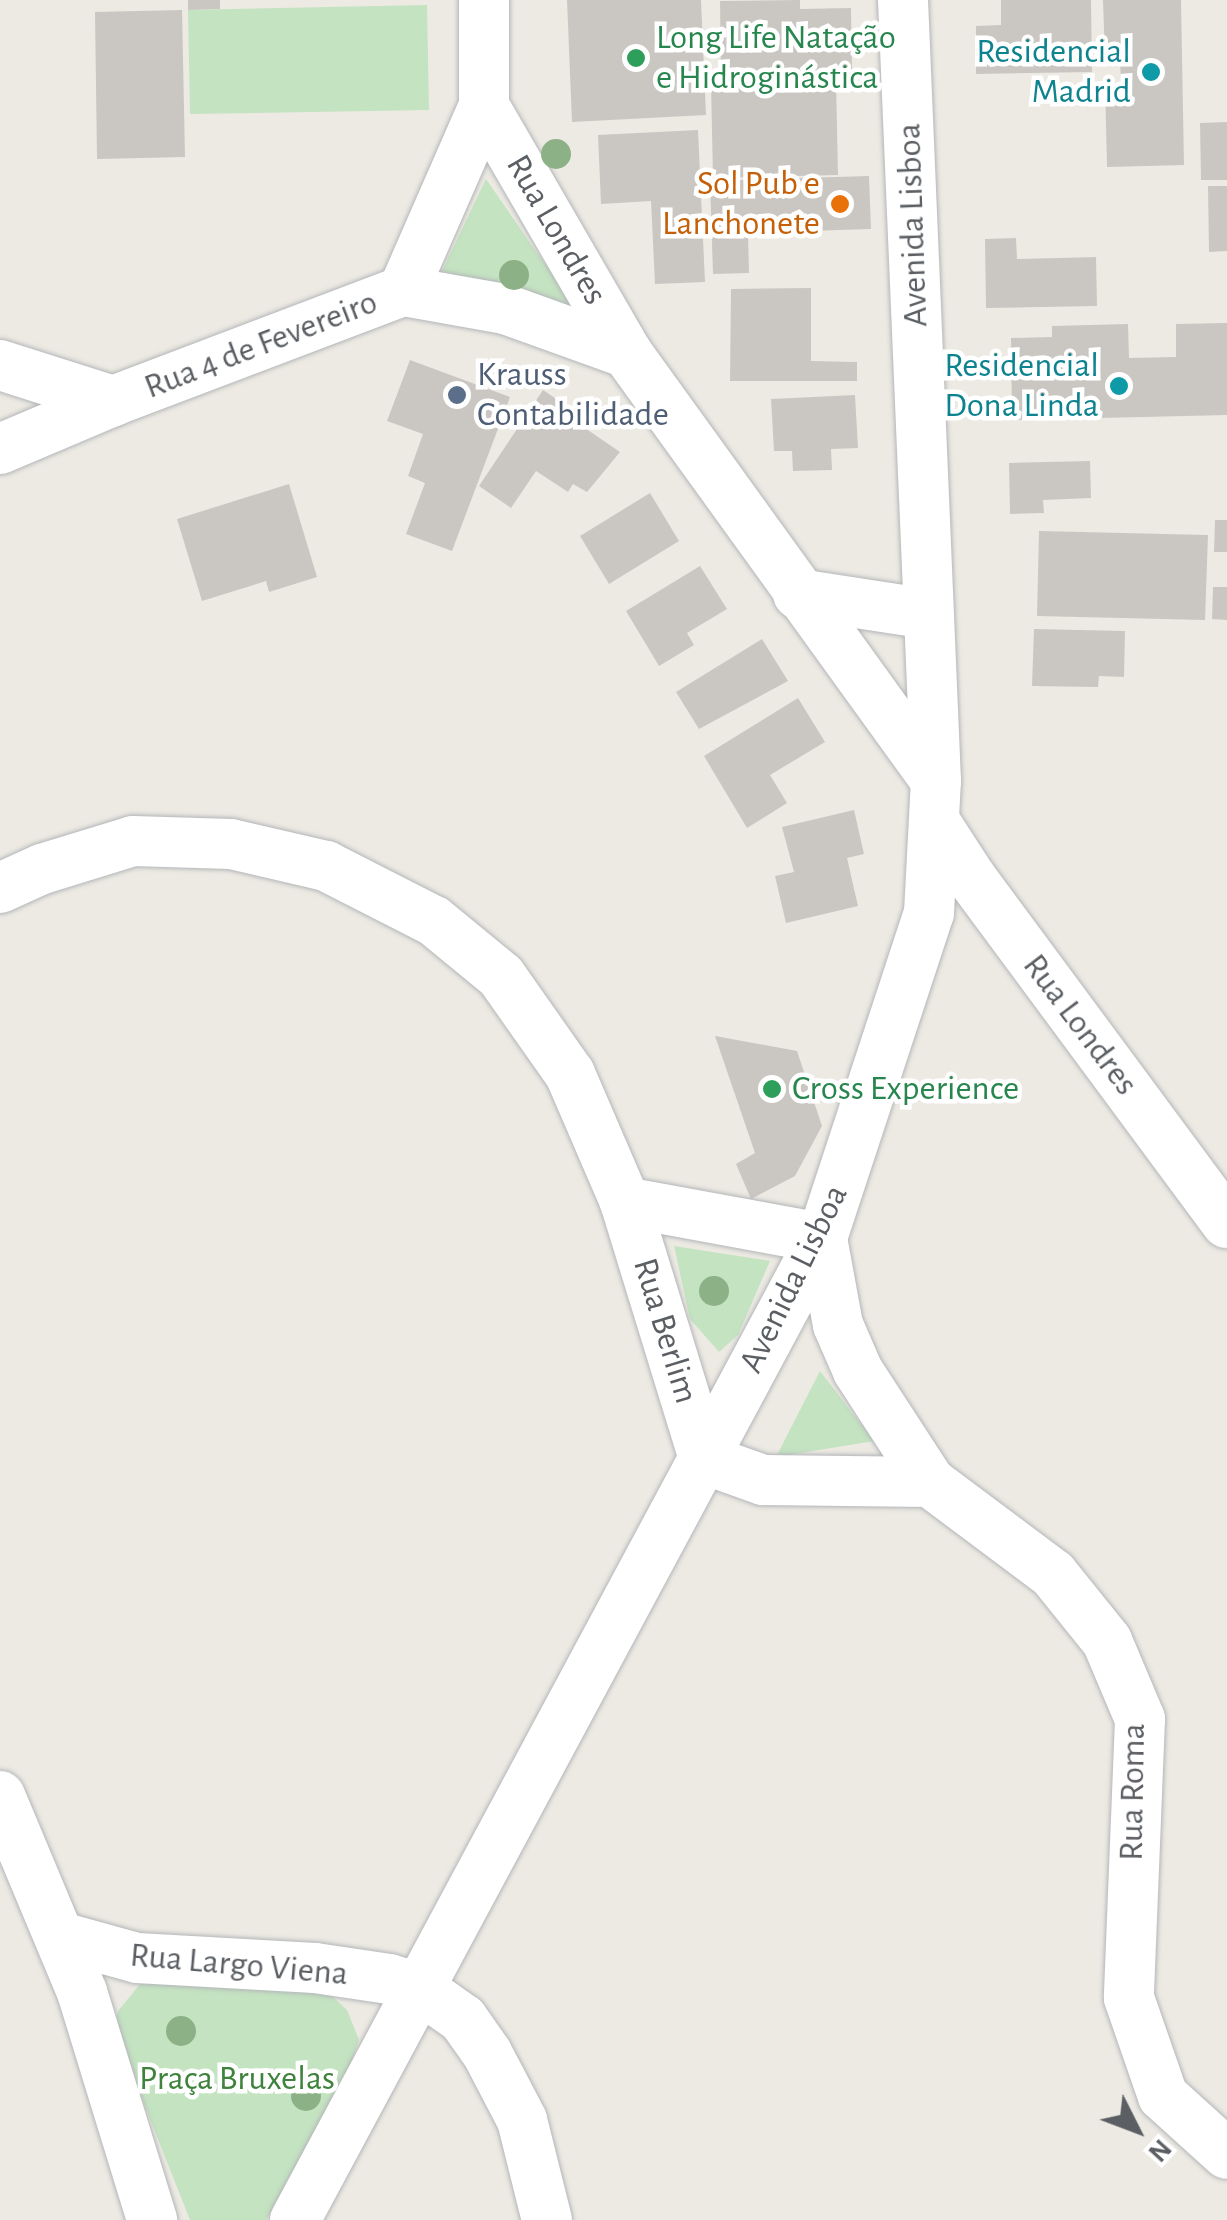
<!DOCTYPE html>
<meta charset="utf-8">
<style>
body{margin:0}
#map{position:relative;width:1227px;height:2220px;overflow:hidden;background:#edeae3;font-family:"Alegreya Sans",sans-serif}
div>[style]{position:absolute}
.green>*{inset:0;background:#c4e3c1}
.building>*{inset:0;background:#cac7c2}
.roads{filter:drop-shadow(0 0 2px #b3b6b9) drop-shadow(0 0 2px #b3b6b9)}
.minor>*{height:50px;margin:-25px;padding:0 25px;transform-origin:25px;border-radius:25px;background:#fff}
.trees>*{width:30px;height:30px;margin:-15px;border-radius:50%;background:#8db187}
.dots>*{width:28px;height:28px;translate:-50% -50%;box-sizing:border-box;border:5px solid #fff;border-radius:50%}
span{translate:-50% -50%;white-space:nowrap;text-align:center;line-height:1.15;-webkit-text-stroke:9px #fff;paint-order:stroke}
.leisure-label{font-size:35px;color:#27864d}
.left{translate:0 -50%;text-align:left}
.culture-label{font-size:35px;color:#0d838f}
.right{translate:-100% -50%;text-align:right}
.food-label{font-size:35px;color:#c56008}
.street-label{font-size:35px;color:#5b5f63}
.service-label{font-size:35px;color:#4e5e75}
.park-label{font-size:35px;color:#3e823b}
.north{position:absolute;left:1087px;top:2080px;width:100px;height:100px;-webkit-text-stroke:8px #fff;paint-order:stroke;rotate:132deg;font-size:28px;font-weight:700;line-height:40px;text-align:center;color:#5b5f63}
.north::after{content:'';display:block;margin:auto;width:35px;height:45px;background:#5b5f63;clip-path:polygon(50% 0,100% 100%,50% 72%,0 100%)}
</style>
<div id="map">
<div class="green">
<i style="clip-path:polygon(427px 5px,429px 110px,190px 114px,188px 10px)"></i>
<i style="clip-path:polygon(486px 179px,537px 253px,585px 317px,442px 271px)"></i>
<i style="clip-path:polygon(674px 1246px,770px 1261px,738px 1335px,719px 1352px,690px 1319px)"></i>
<i style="clip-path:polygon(820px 1371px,874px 1441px,776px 1457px)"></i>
<i style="clip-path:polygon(141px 1983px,323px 1988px,347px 2010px,359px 2040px,345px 2081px,266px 2220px,190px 2220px,114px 2028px,118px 2011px)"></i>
</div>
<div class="building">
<i style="clip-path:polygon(188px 0,220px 0,220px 9px,188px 10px)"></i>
<i style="clip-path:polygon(567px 0,701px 0,706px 115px,572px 122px)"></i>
<i style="clip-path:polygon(800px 0,800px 9px,851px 8px,852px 75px,721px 78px,720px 1px)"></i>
<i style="clip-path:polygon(1001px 0,1091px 0,1092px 72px,976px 74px,976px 26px,1001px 25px)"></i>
<i style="clip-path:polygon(1103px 0,1181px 0,1184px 165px,1107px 167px,1105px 85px,1121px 85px,1120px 58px,1105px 59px)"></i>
<i style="clip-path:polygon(182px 10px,185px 157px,97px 159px,95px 12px)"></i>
<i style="clip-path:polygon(836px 81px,838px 175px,713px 178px,711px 84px)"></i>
<i style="clip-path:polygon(1227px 122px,1227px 180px,1201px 180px,1200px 123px)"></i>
<i style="clip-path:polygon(698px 130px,705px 282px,655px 284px,651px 201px,601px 204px,598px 135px)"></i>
<i style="clip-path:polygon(869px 176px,871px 229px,748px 233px,749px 273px,713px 274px,710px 181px)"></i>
<i style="clip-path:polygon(1208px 186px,1227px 186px,1227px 251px,1209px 252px)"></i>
<i style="clip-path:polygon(1016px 238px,1017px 259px,1096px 257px,1097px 306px,986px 308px,985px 239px)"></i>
<i style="clip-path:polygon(811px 288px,811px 361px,857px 362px,857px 381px,730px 381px,731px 289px)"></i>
<i style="clip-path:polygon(1227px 323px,1227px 415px,1012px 420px,1011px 338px,1052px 337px,1052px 326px,1128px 324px,1129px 358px,1176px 357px,1176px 324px)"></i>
<i style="clip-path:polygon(410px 360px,510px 397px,452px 551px,406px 534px,425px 483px,408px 476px,423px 434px,387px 421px)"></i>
<i style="clip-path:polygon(543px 390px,586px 419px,582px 426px,620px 452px,587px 492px,573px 484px,568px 492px,536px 471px,511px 508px,479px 486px)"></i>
<i style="clip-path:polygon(855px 395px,858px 448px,831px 449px,832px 470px,793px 471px,792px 451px,774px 451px,771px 399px)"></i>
<i style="clip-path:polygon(1090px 461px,1091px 498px,1043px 500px,1044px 513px,1010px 514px,1009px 463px)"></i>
<i style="clip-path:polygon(289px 484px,317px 577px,269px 592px,266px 581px,202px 601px,177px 519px)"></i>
<i style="clip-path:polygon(650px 493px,679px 541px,609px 584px,580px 536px)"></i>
<i style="clip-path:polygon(1215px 520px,1227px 520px,1227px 552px,1214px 552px)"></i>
<i style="clip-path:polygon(1039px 531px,1208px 535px,1205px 620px,1037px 616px)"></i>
<i style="clip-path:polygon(700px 566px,727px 609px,687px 633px,694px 645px,659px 666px,626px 611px)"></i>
<i style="clip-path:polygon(1213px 587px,1227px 587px,1227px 620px,1212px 619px)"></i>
<i style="clip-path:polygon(1034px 629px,1125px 631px,1124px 677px,1099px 676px,1098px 687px,1032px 686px)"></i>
<i style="clip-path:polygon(762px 639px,788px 681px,699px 729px,676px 692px)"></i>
<i style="clip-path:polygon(798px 698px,825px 742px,770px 775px,787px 803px,747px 828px,704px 756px)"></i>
<i style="clip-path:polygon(854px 810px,864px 854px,847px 858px,858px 906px,786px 923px,775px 876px,794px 872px,782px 827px)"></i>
<i style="clip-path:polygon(715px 1036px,797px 1051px,822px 1126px,795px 1176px,751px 1199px,736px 1164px,755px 1153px)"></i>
</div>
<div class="roads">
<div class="minor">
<i style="left:484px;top:106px;width:285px;rotate:59.9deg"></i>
<i style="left:627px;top:353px;width:528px;rotate:54.17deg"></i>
<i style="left:403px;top:291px;width:104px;rotate:10deg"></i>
<i style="left:505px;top:309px;width:130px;rotate:19.8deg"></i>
<i style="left:0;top:365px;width:119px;rotate:17.7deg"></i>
<i style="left:0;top:449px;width:123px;rotate:-23deg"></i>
<i style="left:113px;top:401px;width:310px;rotate:-20.8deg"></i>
<i style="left:403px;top:291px;width:202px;rotate:-66.4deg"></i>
<i style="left:484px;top:106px;width:106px;rotate:-90deg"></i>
<i style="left:798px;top:594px;width:132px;rotate:8.7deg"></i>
<i style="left:937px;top:825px;width:64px;rotate:57.1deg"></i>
<i style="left:972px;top:879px;width:428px;rotate:53.5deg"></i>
<i style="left:0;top:888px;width:46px;rotate:-24.3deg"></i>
<i style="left:42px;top:869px;width:95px;rotate:-17.1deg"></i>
<i style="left:133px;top:841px;width:98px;rotate:1.8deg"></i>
<i style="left:231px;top:844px;width:98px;rotate:13deg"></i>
<i style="left:326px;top:866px;width:121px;rotate:27deg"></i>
<i style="left:434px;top:921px;width:87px;rotate:39.4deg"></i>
<i style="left:501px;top:976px;width:120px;rotate:54.9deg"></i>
<i style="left:570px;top:1074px;width:139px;rotate:66.7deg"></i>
<i style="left:625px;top:1202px;width:269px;rotate:72.9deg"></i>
<i style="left:704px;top:1459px;width:63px;rotate:19.6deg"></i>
<i style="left:763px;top:1480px;width:167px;rotate:0.7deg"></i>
<i style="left:625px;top:1202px;width:200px;rotate:10.4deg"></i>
<i style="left:822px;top:1238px;width:88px;rotate:79.6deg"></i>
<i style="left:838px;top:1325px;width:50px;rotate:66.5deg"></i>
<i style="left:858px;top:1371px;width:132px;rotate:57deg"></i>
<i style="left:930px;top:1482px;width:154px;rotate:36.8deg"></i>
<i style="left:1053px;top:1574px;width:86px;rotate:51.1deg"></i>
<i style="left:1107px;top:1641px;width:85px;rotate:67.1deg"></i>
<i style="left:1140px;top:1719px;width:279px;rotate:92.3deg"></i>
<i style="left:1129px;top:1998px;width:104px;rotate:70.9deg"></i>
<i style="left:1163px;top:2096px;width:86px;rotate:42.2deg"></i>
<i style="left:0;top:1796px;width:212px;rotate:67.3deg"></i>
<i style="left:82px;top:1992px;width:239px;rotate:72.9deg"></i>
<i style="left:61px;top:1937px;width:79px;rotate:15.4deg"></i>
<i style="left:137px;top:1958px;width:178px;rotate:3.2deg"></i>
<i style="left:315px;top:1968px;width:75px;rotate:8.5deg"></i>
<i style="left:389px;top:1979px;width:31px;rotate:17deg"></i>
<i style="left:419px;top:1988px;width:54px;rotate:35.2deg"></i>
<i style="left:463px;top:2019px;width:42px;rotate:54.8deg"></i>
<i style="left:487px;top:2053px;width:76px;rotate:62.4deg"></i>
<i style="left:522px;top:2120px;width:103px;rotate:76deg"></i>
<i style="left:295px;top:2220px;width:1114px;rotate:-61.78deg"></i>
<i style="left:822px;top:1238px;width:342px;rotate:-71.8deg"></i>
<i style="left:929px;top:913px;width:132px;rotate:-87deg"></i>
<i style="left:936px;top:781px;width:782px;rotate:-92.42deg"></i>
</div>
</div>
<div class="trees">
<i style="left:556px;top:154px"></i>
<i style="left:514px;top:275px"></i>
<i style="left:714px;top:1291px"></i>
<i style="left:181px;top:2031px"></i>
<i style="left:306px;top:2096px"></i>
</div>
<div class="dots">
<i style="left:636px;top:58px;background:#2e9e5b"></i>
<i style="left:1151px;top:72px;background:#0f9aa8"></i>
<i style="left:840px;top:204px;background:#e8710a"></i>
<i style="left:1119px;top:386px;background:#0f9aa8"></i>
<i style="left:457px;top:395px;background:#5c6f8a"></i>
<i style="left:772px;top:1089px;background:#2e9e5b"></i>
</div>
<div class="leisure-label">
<span class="left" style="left:656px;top:58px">Long Life Natação<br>e Hidroginástica</span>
<span class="left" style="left:792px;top:1089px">Cross Experience</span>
</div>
<div class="culture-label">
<span class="right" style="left:1131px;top:72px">Residencial<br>Madrid</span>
<span class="right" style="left:1099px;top:386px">Residencial<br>Dona Linda</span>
</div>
<div class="food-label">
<span class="right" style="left:820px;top:204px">Sol Pub e<br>Lanchonete</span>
</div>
<div class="street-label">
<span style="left:913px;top:225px;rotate:-92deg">Avenida Lisboa</span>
<span style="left:556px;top:230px;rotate:60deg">Rua Londres</span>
<span style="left:261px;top:345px;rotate:-21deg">Rua 4 de Fevereiro</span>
<span style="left:1080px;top:1025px;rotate:53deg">Rua Londres</span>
<span style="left:794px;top:1279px;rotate:-64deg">Avenida Lisboa</span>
<span style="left:665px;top:1331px;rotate:73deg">Rua Berlim</span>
<span style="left:1133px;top:1792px;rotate:-89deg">Rua Roma</span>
<span style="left:239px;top:1965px;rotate:5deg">Rua Largo Viena</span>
</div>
<div class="service-label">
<span class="left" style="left:477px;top:395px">Krauss<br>Contabilidade</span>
</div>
<div class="park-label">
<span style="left:237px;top:2079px">Praça Bruxelas</span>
</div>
<div class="north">N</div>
</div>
